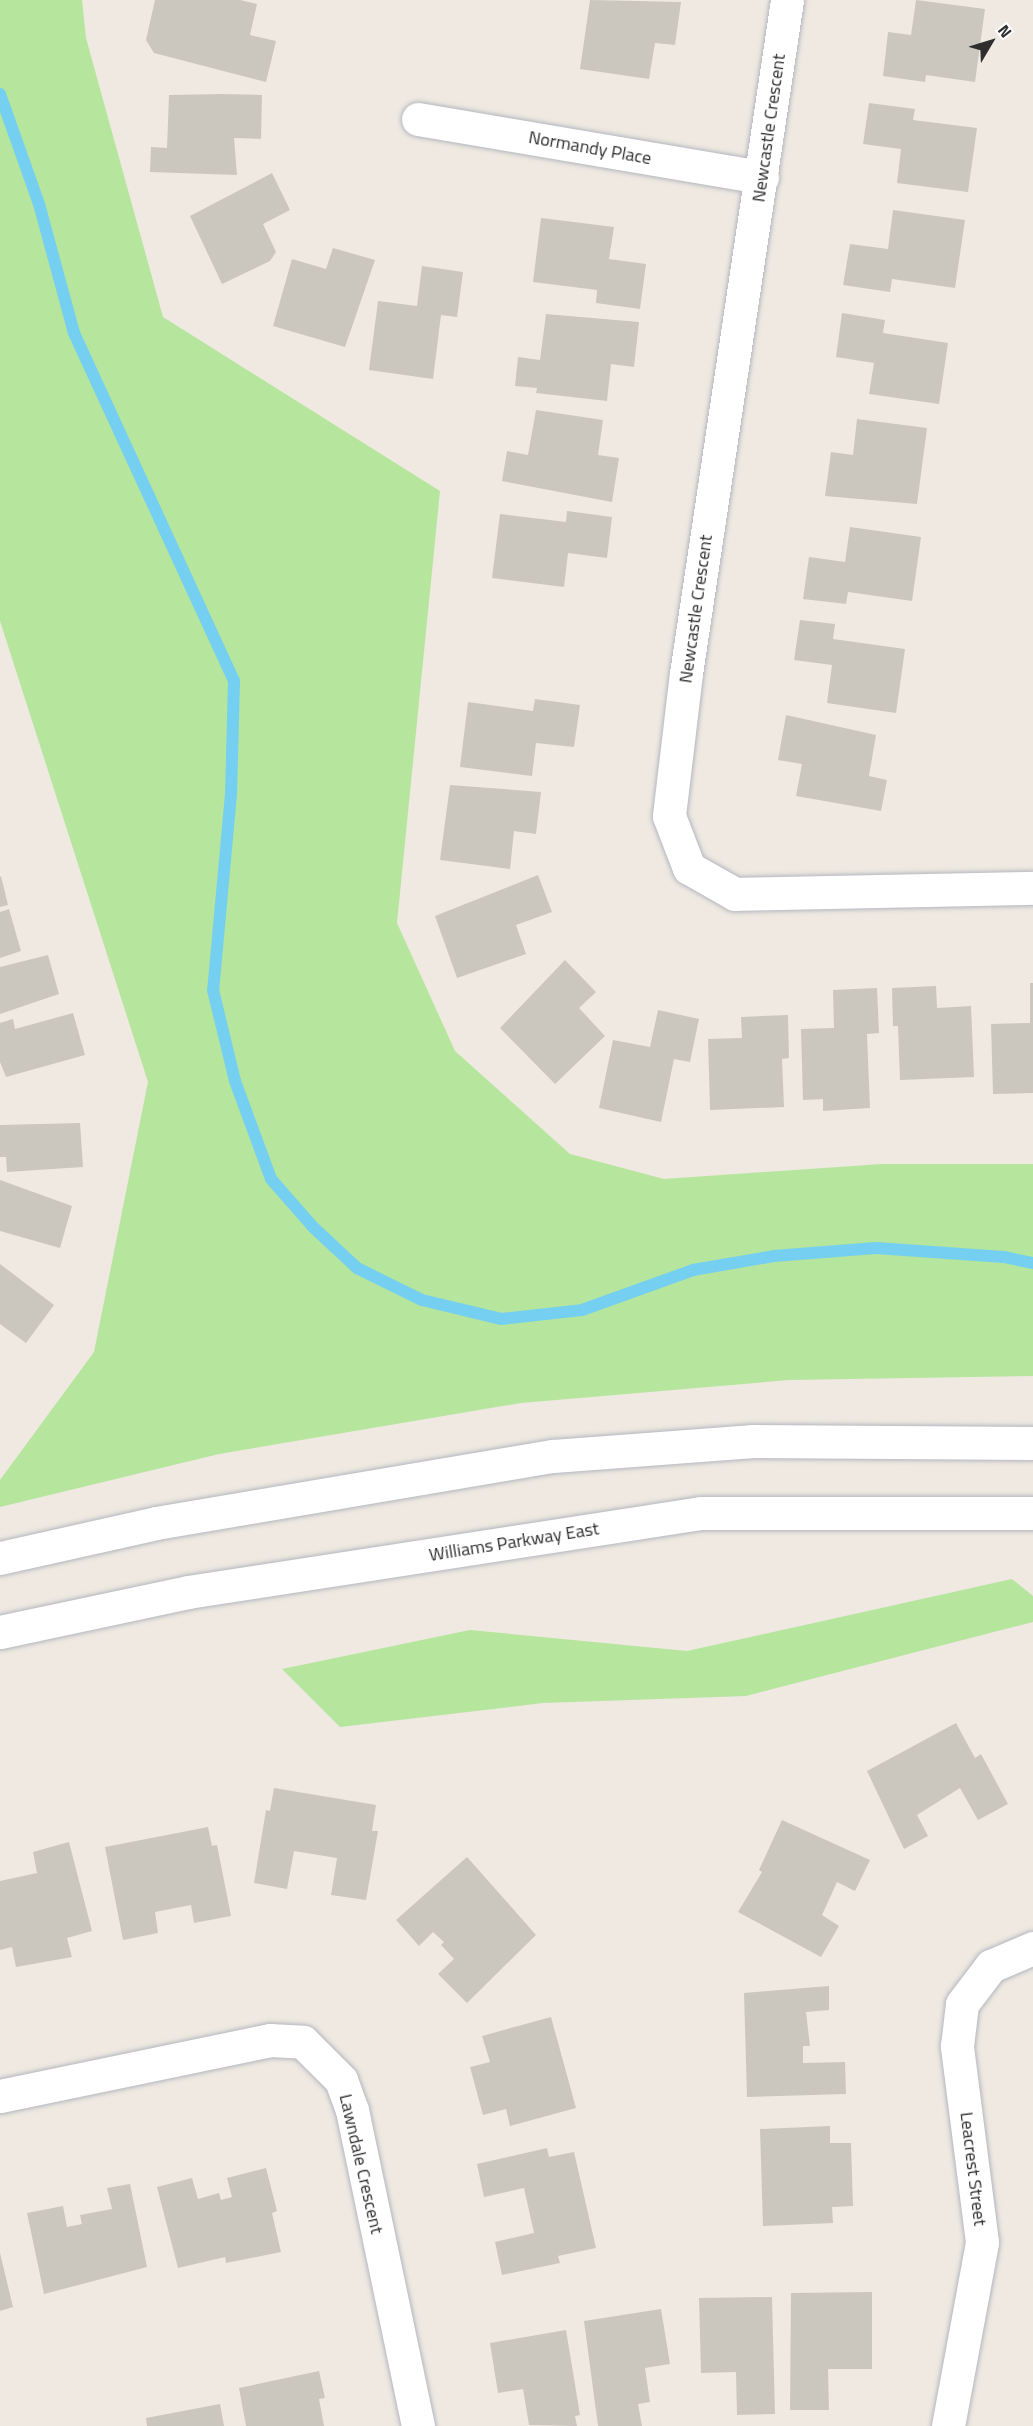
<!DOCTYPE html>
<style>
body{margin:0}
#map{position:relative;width:1033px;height:2426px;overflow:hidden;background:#efe9e1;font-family:"Titillium Web",sans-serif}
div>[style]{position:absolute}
.green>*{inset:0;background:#b6e59e}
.stream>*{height:12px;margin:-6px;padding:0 6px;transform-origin:6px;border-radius:6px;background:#75cff0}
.building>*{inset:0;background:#cbc7bf}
.roads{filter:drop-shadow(0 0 2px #b4b7c1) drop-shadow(0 0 2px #b4b7c1)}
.minor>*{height:33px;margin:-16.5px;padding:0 16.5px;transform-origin:16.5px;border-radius:16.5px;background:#fff}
.secondary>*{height:33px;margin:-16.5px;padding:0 16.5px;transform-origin:16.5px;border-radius:16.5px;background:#fff}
span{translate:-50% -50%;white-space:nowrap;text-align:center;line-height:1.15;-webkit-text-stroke:4.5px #fff;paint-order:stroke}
.street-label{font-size:18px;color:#2e2e2e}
.north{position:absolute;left:961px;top:12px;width:60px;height:60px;-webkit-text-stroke:4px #fff;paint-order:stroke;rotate:52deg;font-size:16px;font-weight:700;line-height:24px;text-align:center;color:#2e2e2e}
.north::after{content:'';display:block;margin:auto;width:21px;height:27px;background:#2e2e2e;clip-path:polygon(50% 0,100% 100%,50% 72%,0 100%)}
</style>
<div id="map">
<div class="green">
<i style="clip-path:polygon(0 0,82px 0,86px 38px,163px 317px,440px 491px,397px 923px,455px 1051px,570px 1154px,664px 1179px,882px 1164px,1033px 1164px,1033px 1376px,789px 1380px,521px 1403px,219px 1454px,0 1507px,0 1480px,94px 1352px,148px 1082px,0 621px)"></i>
<i style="clip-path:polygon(1012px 1579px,1033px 1596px,1033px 1622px,746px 1696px,543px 1703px,340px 1727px,282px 1669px,470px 1630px,687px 1651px)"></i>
</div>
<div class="stream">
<i style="left:0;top:94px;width:117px;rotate:70.5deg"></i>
<i style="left:39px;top:204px;width:134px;rotate:74.8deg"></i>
<i style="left:74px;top:333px;width:383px;rotate:65.3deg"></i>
<i style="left:234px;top:681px;width:113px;rotate:91.5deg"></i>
<i style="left:231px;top:794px;width:197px;rotate:95.2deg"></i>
<i style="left:213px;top:990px;width:94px;rotate:76.4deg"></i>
<i style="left:235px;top:1081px;width:104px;rotate:69.8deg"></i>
<i style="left:271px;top:1179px;width:64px;rotate:48.8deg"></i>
<i style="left:313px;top:1227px;width:60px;rotate:43deg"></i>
<i style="left:357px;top:1268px;width:72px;rotate:26.2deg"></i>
<i style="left:422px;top:1300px;width:81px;rotate:13.5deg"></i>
<i style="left:501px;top:1319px;width:81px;rotate:-6.3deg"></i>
<i style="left:582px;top:1310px;width:118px;rotate:-19.8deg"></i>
<i style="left:693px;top:1270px;width:82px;rotate:-9.8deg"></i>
<i style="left:774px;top:1256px;width:102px;rotate:-4.5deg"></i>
<i style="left:876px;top:1248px;width:128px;rotate:4deg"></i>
<i style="left:1004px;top:1257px;width:30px;rotate:12deg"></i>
</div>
<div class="building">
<i style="clip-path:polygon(155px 0,240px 0,257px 4px,250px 35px,276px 41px,266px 82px,154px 53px,146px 40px)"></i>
<i style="clip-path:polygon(590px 0,681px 2px,675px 45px,655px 43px,649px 79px,580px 69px)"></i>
<i style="clip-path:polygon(916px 0,985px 9px,975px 82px,926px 75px,925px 82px,883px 76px,888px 32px,911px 35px)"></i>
<i style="clip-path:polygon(222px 94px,262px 95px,261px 139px,234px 138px,237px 175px,150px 172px,151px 147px,167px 148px,169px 95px)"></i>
<i style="clip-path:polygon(869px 103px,915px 109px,913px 120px,977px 128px,968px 192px,897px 183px,901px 149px,863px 144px)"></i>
<i style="clip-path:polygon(272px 173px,290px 210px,263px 224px,276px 252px,270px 261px,222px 284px,190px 216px)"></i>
<i style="clip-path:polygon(893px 210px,965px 220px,955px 288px,892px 279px,890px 292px,843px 285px,850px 244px,888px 249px)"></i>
<i style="clip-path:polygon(541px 218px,614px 227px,609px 259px,646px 264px,640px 309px,596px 303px,597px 290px,533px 282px)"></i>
<i style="clip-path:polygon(333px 248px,375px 260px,345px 347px,273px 326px,292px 259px,326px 269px)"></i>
<i style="clip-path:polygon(422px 266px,463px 272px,457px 317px,441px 315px,433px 379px,369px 370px,378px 301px,417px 306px)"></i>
<i style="clip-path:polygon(842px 313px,885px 320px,883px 333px,948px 343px,939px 404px,869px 394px,874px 363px,836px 357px)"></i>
<i style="clip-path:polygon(546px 314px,639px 322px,634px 367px,611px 364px,607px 401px,536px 393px,537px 388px,515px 386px,518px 357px,540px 360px)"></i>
<i style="clip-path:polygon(536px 410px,603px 420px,598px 455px,619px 458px,612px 502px,502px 481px,507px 451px,528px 455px)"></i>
<i style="clip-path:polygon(857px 419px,927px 428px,917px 504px,825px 496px,831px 452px,853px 455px)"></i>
<i style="clip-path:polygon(567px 511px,612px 517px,607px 558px,568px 553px,564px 587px,492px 578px,500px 514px,566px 522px)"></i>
<i style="clip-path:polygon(850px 527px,921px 537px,912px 601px,848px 592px,846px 604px,803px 599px,809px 557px,845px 562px)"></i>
<i style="clip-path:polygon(800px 620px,835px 624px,833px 639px,905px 649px,896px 713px,827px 703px,832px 665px,794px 660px)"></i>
<i style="clip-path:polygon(535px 699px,580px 705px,574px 747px,536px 743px,532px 776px,460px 767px,468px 702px,533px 711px)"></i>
<i style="clip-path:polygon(786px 715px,876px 735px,869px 776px,887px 780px,881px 811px,796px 796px,802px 764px,778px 760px)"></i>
<i style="clip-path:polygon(450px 785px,541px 792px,536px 834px,514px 831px,510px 869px,440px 860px)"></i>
<i style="clip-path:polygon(538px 875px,552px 912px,516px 925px,526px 954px,457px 978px,435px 916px)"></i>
<i style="clip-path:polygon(1px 876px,8px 905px,0 907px,0 877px)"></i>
<i style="clip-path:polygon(9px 909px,21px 951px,0 958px,0 912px)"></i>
<i style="clip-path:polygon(48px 955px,59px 994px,0 1014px,0 967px)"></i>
<i style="clip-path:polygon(565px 960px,596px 992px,579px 1008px,605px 1036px,555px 1084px,500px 1028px)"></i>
<i style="clip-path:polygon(1030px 983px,1033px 983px,1033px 1093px,993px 1094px,991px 1024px,1030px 1023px)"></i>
<i style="clip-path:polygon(936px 986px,937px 1008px,971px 1006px,974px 1077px,900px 1080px,898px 1026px,893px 1026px,892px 988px)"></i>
<i style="clip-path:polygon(877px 988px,879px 1033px,867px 1034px,870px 1108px,823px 1111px,823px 1099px,803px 1100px,801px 1029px,834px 1028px,833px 990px)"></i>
<i style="clip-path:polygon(658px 1010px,699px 1019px,690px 1062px,674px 1059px,661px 1122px,599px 1108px,613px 1040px,650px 1047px)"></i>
<i style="clip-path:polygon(73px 1013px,85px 1055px,6px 1077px,0 1062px,0 1023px,13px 1019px,15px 1029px)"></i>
<i style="clip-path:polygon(788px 1015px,789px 1058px,782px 1059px,784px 1107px,710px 1110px,708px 1039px,742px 1038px,741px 1017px)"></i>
<i style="clip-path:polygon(80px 1123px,83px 1167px,7px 1172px,6px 1157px,0 1157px,0 1125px)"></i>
<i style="clip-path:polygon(0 1180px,72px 1206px,60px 1248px,0 1231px)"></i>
<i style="clip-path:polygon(0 1264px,54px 1305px,26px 1343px,0 1324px)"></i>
<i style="clip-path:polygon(956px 1723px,975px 1758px,981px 1754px,1008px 1804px,978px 1820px,960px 1788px,917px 1815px,928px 1836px,904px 1849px,867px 1771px)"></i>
<i style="clip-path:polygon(274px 1788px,376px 1805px,372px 1831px,378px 1831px,366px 1900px,331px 1895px,337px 1858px,294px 1851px,287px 1889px,254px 1883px,266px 1810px,270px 1811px)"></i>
<i style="clip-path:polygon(782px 1820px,870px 1860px,855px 1891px,837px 1882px,822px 1915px,839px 1926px,821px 1957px,738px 1912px,762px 1872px,759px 1870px)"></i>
<i style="clip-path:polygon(208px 1827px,212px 1846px,217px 1845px,231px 1916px,194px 1923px,191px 1905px,155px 1912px,158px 1933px,123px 1940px,105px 1847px)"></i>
<i style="clip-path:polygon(69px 1842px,92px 1931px,67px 1938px,72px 1957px,16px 1967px,12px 1947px,0 1950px,0 1881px,37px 1873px,33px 1852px)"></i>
<i style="clip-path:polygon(467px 1857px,536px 1935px,467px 2003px,438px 1974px,454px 1959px,441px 1945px,444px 1942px,433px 1932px,419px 1946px,396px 1920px)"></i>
<i style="clip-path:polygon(829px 1986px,829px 2010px,806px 2012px,810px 2046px,803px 2046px,803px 2063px,845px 2062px,846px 2094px,747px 2097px,744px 1993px)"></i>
<i style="clip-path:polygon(551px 2017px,576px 2108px,510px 2126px,506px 2109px,483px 2115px,470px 2067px,490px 2062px,482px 2036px)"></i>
<i style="clip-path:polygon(830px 2126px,830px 2143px,851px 2143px,853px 2206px,832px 2207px,833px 2223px,763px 2226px,760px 2129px)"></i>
<i style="clip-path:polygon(547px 2148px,549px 2157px,574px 2152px,596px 2248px,558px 2256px,560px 2263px,502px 2275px,495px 2242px,534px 2233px,524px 2188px,484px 2197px,477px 2164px)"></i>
<i style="clip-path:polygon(266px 2168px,277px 2211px,272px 2213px,281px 2252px,226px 2263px,225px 2257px,178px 2268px,157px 2187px,192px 2178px,198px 2199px,219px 2193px,221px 2200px,232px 2197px,227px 2178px)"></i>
<i style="clip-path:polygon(130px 2184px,147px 2267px,44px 2294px,27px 2213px,63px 2206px,67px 2227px,82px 2224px,80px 2215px,112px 2209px,107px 2188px)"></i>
<i style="clip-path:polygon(0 2253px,13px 2307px,0 2311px)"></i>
<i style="clip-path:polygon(872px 2292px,872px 2369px,828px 2369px,829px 2410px,790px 2410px,791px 2293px)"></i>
<i style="clip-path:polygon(772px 2297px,775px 2414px,737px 2415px,736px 2372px,701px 2373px,699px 2298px)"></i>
<i style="clip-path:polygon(661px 2309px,670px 2364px,645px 2368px,650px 2402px,638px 2404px,642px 2426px,598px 2426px,584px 2321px)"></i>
<i style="clip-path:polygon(566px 2330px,580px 2415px,575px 2416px,577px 2426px,529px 2425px,523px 2389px,498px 2393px,490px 2343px)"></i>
<i style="clip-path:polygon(319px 2371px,325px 2398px,319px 2399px,324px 2426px,246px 2426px,239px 2388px)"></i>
<i style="clip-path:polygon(220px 2404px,224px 2426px,147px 2426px,146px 2418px)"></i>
</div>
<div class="roads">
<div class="minor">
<i style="left:787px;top:0;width:681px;rotate:98.53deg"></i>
<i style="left:686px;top:673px;width:144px;rotate:96.8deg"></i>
<i style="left:669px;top:816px;width:56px;rotate:69deg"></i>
<i style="left:689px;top:868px;width:53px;rotate:29.5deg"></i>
<i style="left:735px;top:894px;width:298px;rotate:-1.2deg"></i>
<i style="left:418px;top:119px;width:349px;rotate:9.6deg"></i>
<i style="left:0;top:2096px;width:276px;rotate:-11.7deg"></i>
<i style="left:270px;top:2040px;width:33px;rotate:3deg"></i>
<i style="left:303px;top:2042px;width:54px;rotate:45deg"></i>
<i style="left:341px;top:2080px;width:32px;rotate:70deg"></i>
<i style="left:352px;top:2110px;width:323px;rotate:78.2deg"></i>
<i style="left:948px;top:2426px;width:187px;rotate:-79.5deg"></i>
<i style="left:982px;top:2242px;width:198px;rotate:-97.3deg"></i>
<i style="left:957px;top:2046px;width:42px;rotate:-83.2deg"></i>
<i style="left:962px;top:2004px;width:48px;rotate:-52.7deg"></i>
<i style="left:991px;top:1966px;width:46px;rotate:-23.2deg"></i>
</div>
<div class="secondary">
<i style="left:0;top:1558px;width:160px;rotate:-12.6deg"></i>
<i style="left:156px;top:1523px;width:403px;rotate:-9.6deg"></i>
<i style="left:553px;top:1456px;width:201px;rotate:-4.3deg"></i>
<i style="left:753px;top:1441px;width:280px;rotate:0.4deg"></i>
<i style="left:0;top:1632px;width:192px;rotate:-12deg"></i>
<i style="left:188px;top:1592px;width:519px;rotate:-8.75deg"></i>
<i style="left:701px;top:1513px;width:332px"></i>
</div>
</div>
<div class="street-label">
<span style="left:769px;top:128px;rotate:-82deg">Newcastle Crescent</span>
<span style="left:590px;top:148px;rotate:10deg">Normandy Place</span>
<span style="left:696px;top:609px;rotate:-82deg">Newcastle Crescent</span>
<span style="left:514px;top:1542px;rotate:-9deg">Williams Parkway East</span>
<span style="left:361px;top:2164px;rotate:77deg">Lawndale Crescent</span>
<span style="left:973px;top:2169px;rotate:83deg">Leacrest Street</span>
</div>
<div class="north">N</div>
</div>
